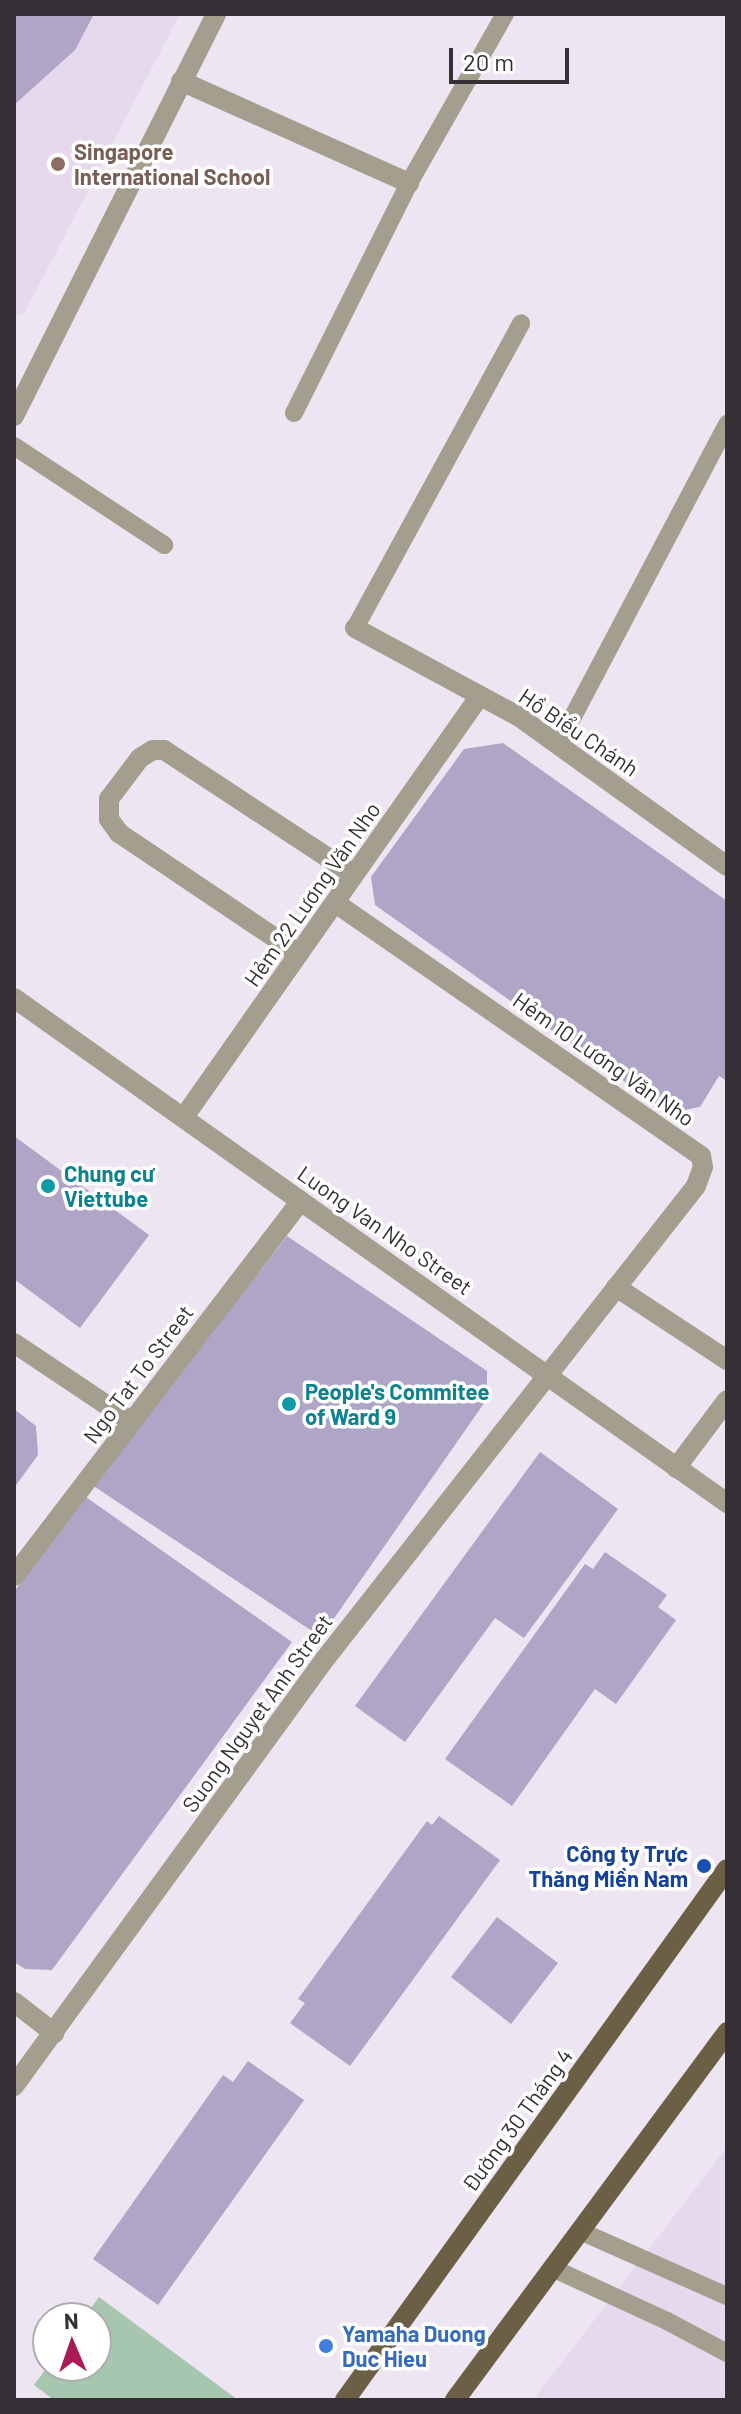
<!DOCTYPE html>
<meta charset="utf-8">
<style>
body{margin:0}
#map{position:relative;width:741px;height:2414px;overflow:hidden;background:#eee5f2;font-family:Barlow,sans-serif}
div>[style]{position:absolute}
.built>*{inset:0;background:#e7d9ed}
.green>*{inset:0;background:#a6c6af}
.building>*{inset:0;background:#aea5c7}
.lane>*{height:18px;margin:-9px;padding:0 9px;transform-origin:9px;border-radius:9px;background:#a49e8f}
.street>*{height:20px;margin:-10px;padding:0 10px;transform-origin:10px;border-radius:10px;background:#a49e8f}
.primary>*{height:20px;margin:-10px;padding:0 10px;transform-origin:10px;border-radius:10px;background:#6b6045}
.dots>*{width:22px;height:22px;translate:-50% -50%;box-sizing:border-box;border:4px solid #fff;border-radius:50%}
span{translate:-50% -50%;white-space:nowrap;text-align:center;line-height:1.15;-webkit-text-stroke:7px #fff;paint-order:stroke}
.education-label{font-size:22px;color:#785e54;font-weight:700}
.left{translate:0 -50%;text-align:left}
.street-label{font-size:22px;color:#343035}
.culture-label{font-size:22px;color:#0d838f;font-weight:700}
.transit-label{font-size:22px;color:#164399;font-weight:700}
.right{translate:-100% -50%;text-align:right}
.shop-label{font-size:22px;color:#366cbe;font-weight:700}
.frame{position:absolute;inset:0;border:16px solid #343035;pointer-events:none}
.north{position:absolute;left:32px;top:2302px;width:80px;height:80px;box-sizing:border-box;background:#fff;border:2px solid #aeacae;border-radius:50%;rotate:358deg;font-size:22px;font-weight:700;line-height:32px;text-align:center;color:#343035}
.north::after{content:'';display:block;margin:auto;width:28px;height:36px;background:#aa1a55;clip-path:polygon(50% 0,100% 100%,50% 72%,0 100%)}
.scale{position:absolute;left:449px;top:48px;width:120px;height:36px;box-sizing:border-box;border:4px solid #343035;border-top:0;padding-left:10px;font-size:24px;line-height:28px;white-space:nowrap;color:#343035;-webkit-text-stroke:6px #fff;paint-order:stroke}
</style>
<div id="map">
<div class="built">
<i style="clip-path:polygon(14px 14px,180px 14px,24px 314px,14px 317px)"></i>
<i style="clip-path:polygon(727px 2147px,727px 2400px,533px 2400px)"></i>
</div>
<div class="green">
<i style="clip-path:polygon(99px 2297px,238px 2400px,54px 2400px,34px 2385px,48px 2366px,96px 2366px,96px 2318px,84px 2318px)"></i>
</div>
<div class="building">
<i style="clip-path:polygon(14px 14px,94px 14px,75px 50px,14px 105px)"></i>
<i style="clip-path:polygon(503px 743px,727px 901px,727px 1081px,719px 1076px,700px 1107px,669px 1113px,375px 905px,371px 877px,464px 749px)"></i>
<i style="clip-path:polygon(14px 1136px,149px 1235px,80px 1328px,14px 1279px)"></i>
<i style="clip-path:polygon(287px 1236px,487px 1371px,487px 1399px,321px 1637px,92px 1485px)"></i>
<i style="clip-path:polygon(14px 1409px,36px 1426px,38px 1455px,14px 1488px)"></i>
<i style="clip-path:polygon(540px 1452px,618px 1509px,524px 1638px,495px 1618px,405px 1742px,355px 1706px)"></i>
<i style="clip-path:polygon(83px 1495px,292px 1642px,52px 1970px,25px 1969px,14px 1962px,14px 1592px)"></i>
<i style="clip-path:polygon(605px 1552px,667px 1595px,658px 1607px,676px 1620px,616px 1704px,595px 1689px,512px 1806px,445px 1759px,585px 1564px,593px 1569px)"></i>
<i style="clip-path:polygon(439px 1816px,500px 1860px,350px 2066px,290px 2023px,305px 2003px,298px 1999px,427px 1821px,432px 1825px)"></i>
<i style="clip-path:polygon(497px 1917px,558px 1963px,511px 2024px,451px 1977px)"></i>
<i style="clip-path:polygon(248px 2061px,304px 2100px,158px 2305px,93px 2259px,223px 2075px,233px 2082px)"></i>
</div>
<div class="lane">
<i style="left:294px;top:413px;width:257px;rotate:-63.4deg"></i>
<i style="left:409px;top:183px;width:194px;rotate:-60.4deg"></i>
<i style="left:14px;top:446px;width:180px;rotate:33.4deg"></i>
<i style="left:355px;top:628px;width:347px;rotate:-61.4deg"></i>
<i style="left:559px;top:743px;width:361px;rotate:-62.2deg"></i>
<i style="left:580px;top:2231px;width:161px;rotate:23.9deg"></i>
<i style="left:552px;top:2268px;width:127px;rotate:24.7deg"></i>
<i style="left:667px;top:2321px;width:68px;rotate:28.1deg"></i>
</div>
<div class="street">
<i style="left:181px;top:81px;width:250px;rotate:24.1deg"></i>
<i style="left:14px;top:416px;width:450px;rotate:-63.3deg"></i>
<i style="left:355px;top:628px;width:185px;rotate:28.4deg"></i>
<i style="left:518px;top:716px;width:257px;rotate:35.7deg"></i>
<i style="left:299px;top:954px;width:217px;rotate:-146.1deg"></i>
<i style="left:119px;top:833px;width:17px;rotate:-126deg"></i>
<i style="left:109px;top:819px;width:20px;rotate:-90deg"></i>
<i style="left:109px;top:799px;width:51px;rotate:-52.9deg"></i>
<i style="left:140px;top:758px;width:15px;rotate:-32deg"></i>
<i style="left:153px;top:750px;width:11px"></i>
<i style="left:164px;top:750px;width:227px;rotate:33.3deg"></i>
<i style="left:14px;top:998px;width:874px;rotate:35.31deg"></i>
<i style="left:184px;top:1117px;width:513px;rotate:-54.92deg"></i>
<i style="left:616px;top:1287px;width:133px;rotate:33.3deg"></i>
<i style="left:14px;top:1343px;width:142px;rotate:33.8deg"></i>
<i style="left:676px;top:1468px;width:85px;rotate:-53.1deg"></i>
<i style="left:14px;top:1576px;width:472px;rotate:-52.6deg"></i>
<i style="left:14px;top:2002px;width:51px;rotate:37.8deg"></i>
<i style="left:14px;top:2086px;width:528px;rotate:-53.93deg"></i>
<i style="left:325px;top:1659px;width:601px;rotate:-51.89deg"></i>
<i style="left:696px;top:1186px;width:20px;rotate:-70deg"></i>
<i style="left:703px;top:1167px;width:11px;rotate:-100deg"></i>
<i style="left:701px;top:1156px;width:445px;rotate:-145.3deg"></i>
</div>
<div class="primary">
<i style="left:345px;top:2400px;width:654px;rotate:-54.27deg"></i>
<i style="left:455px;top:2400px;width:458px;rotate:-53.5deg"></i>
</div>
<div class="dots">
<i style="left:58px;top:164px;background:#8d6e63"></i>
<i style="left:48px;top:1186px;background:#0f9aa8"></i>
<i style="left:289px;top:1404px;background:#0f9aa8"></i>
<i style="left:704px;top:1866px;background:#1a4fb4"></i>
<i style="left:326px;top:2346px;background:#3f7fe0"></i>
</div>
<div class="education-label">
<span class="left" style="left:74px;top:164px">Singapore<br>International School</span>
</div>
<div class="street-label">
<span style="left:579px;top:732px;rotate:34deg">Hồ Biểu Chánh</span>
<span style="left:312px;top:894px;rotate:-55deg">Hẻm 22 Lương Văn Nho</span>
<span style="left:604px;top:1059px;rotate:35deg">Hẻm 10 Lương Văn Nho</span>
<span style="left:385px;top:1230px;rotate:35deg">Luong Van Nho Street</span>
<span style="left:138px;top:1374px;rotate:-53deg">Ngo Tat To Street</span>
<span style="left:257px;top:1713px;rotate:-54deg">Suong Nguyet Anh Street</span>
<span style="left:517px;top:2120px;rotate:-54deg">Đường 30 Tháng 4</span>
</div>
<div class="culture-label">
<span class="left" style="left:64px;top:1186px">Chung cư<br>Viettube</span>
<span class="left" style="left:305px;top:1404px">People's Commitee<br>of Ward 9</span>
</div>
<div class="transit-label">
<span class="right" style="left:688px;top:1866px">Công ty Trực<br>Thăng Miền Nam</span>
</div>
<div class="shop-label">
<span class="left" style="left:342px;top:2346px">Yamaha Duong<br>Duc Hieu</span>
</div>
<div class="frame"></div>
<div class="north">N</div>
<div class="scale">20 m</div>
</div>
